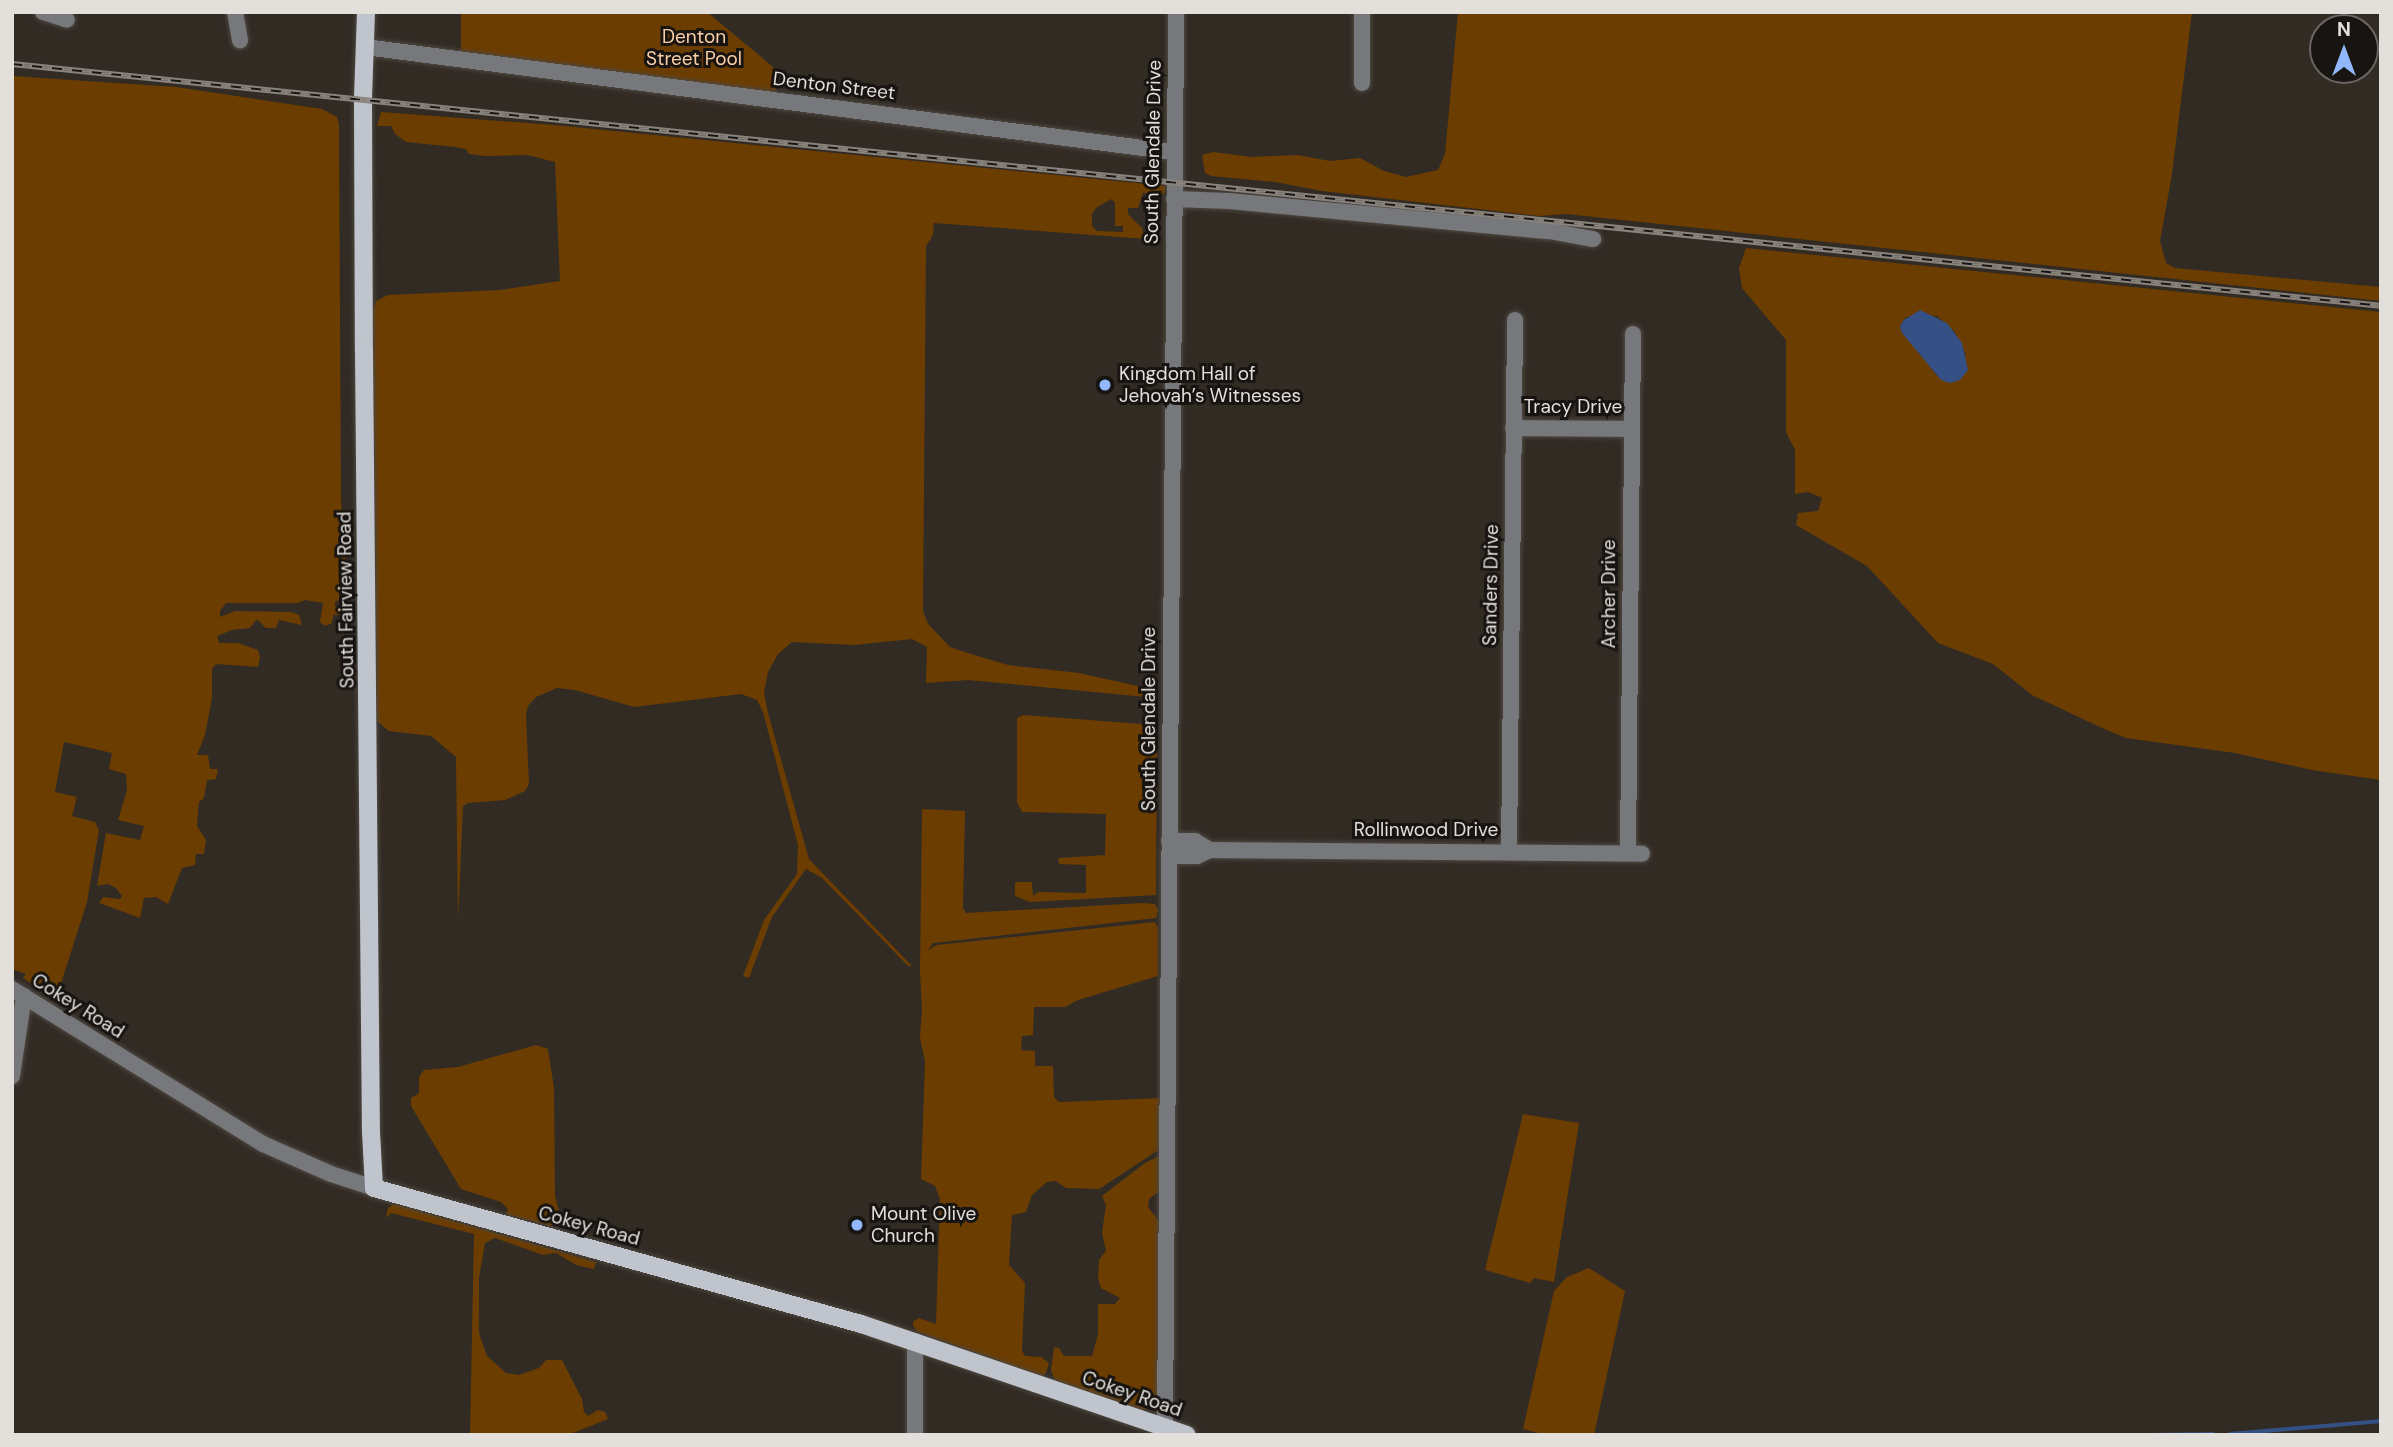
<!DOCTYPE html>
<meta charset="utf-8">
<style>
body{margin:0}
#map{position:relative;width:2393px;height:1447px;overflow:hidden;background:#322b24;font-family:"DM Sans",sans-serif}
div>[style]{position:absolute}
.green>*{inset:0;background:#6c3d00}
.water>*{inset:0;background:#345084}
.stream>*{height:3.5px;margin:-1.75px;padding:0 1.75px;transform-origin:1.75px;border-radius:1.75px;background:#345084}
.roads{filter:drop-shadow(0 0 2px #4e4841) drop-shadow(0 0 2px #4e4841)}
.minor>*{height:16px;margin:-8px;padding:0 8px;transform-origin:8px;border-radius:8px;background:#76787c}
.major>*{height:18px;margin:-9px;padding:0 9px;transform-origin:9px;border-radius:9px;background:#c0c5cd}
.rail>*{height:6px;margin-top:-3px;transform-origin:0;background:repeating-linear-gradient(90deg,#171411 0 10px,#88837d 0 20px);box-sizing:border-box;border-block:2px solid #88837d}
.dots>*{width:19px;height:19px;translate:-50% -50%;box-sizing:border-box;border:4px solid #171411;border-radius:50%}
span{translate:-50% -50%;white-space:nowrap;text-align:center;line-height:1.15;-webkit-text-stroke:6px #171411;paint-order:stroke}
.park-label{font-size:19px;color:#facea5}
.street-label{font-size:19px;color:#e3dfdb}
.poi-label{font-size:19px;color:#e3dfdb}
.left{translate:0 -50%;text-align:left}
.frame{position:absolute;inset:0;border:14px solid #e3dfdb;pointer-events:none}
.north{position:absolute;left:2309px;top:14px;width:70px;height:70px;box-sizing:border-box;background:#171411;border:2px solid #696562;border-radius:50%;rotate:0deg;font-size:19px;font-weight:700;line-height:28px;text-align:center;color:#e3dfdb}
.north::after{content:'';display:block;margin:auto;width:24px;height:32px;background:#91b8fd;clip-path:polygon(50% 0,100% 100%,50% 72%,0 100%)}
</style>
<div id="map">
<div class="green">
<i style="clip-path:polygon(461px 12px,707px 12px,778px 71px,775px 94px,461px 54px)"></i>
<i style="clip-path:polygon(1458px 12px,2192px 12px,2172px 174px,2160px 241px,2166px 263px,2175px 268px,2381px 287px,2381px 301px,1566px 214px,1540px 216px,1322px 191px,1275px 182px,1211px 176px,1205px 173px,1202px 155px,1213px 152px,1252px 157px,1297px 155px,1330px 161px,1360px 158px,1384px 171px,1406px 177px,1438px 170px,1445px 154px)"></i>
<i style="clip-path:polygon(12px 76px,176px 87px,322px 109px,337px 117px,339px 124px,341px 502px,349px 601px,341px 599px,335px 602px,335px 607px,342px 609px,343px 614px,333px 615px,332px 623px,325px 626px,320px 622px,323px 603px,305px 600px,298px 603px,226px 603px,220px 611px,220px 617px,235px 611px,291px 612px,299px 615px,302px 625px,279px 620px,276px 628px,266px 628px,257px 619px,250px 628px,232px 630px,217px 636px,219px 643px,238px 643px,258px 650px,260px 657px,258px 667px,216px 664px,212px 669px,212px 698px,205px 735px,197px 755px,208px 755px,210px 769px,218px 769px,216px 779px,207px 780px,204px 798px,199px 802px,197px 826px,206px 840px,204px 854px,196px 854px,195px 865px,182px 868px,168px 904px,156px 897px,144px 898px,140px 918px,99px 903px,103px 897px,120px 899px,122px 896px,116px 888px,108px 884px,97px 886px,106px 833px,140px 840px,144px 826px,118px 820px,127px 790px,126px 774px,109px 769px,112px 753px,64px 742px,55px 792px,77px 797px,72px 816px,95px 822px,99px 830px,87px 902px,57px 996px,54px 998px,23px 978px,26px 974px,12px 969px)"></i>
<i style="clip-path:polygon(evenodd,381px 112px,554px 125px,1166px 186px,1164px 194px,1143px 193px,1138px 208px,1128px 208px,1128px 214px,1142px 228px,1145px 239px,934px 223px,933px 235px,926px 246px,923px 611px,928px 624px,950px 647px,974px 655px,1008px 665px,1079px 673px,1156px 690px,1156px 698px,968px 680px,926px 683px,927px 647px,912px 639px,854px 645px,792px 642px,778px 654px,768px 672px,764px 693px,768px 713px,809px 859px,912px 966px,908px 966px,822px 878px,806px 869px,772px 917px,749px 978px,743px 976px,764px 920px,797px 874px,798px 845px,763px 712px,757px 700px,741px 694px,634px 707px,575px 690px,557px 688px,536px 697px,528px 706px,526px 716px,529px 784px,525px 791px,505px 800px,468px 803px,463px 806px,458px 921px,456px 757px,431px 736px,389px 731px,377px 721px,373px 310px,376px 301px,388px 295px,500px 290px,560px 281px,555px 162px,527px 155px,485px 156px,469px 154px,466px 149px,455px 147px,406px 142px,395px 134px,391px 126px,377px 126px,381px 112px,1111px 199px,1115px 202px,1115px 226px,1123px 226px,1123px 232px,1097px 231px,1092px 226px,1092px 214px,1096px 208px,1111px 199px)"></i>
<i style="clip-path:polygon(evenodd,1746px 248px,2381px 312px,2381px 780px,2312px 770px,2235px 753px,2126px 738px,2102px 728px,2032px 695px,1993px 664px,1938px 643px,1867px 566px,1796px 525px,1798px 513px,1818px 511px,1822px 498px,1808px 492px,1795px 494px,1795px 450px,1786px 432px,1786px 340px,1742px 288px,1739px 268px,1746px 248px,1937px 316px,1954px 331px,1966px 355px,1937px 376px,1900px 327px,1906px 317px,1937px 316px)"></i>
<i style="clip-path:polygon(1023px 715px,1155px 725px,1157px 731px,1156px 895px,1030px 902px,1015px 896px,1015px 882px,1032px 882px,1033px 896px,1038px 892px,1086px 893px,1086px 865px,1059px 864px,1058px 858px,1105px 855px,1106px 814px,1022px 812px,1017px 802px,1017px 718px)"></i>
<i style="clip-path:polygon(922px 809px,965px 811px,963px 908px,966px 913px,1143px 903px,1155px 904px,1158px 910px,1156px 918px,933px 943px,928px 950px,937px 945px,1155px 922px,1158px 928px,1158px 976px,1078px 1000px,1065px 1007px,1034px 1007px,1033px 1035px,1022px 1036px,1021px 1050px,1035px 1051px,1035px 1066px,1053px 1066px,1054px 1097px,1059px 1102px,1162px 1098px,1160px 1149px,1099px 1189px,1066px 1188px,1056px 1181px,1047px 1182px,1032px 1195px,1026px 1212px,1012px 1215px,1009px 1265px,1025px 1283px,1022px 1351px,1025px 1356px,1041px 1357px,1049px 1363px,1046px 1373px,1042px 1376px,918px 1332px,913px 1326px,913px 1322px,919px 1318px,936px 1324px,940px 1199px,935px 1186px,921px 1179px,925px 1061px,920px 1038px,922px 1009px,920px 972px)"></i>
<i style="clip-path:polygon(536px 1045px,548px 1049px,554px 1088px,555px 1196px,559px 1211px,567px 1221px,550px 1226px,506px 1214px,508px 1209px,501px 1202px,461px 1189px,411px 1106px,411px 1098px,419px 1093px,419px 1077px,424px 1070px,458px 1067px)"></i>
<i style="clip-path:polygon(1523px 1114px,1579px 1123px,1554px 1282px,1534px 1278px,1530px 1283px,1485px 1270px)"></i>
<i style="clip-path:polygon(1159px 1156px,1161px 1190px,1149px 1199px,1148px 1207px,1161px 1224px,1158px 1398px,1152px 1407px,1141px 1410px,1055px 1380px,1051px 1371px,1054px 1347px,1059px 1348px,1064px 1356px,1092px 1356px,1098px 1334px,1098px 1304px,1115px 1304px,1120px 1298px,1101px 1288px,1098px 1279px,1099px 1260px,1106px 1251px,1102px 1233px,1106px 1205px,1102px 1196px,1145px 1163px)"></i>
<i style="clip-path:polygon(394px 1204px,596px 1262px,594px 1269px,576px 1265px,556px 1253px,543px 1255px,495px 1238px,485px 1243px,479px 1278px,479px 1333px,487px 1356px,506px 1373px,519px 1375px,539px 1368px,546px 1360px,562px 1360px,582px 1399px,584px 1412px,588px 1416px,598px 1410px,605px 1412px,608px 1419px,568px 1435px,470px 1435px,474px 1234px,391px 1213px,386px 1218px,388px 1208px)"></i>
<i style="clip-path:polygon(1589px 1268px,1625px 1291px,1594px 1435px,1547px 1435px,1523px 1429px,1554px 1291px,1567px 1277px)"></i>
</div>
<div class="water">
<i style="clip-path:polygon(1920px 310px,1947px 323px,1962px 343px,1968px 370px,1960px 380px,1950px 383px,1941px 380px,1902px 333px,1900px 326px,1904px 320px)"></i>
</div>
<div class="stream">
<i style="left:2230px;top:1434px;width:152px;rotate:-4.9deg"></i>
<i style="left:2147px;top:1435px;width:66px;rotate:-0.9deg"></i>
</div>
<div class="roads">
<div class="minor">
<i style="left:43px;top:12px;width:25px;rotate:18deg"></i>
<i style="left:235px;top:12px;width:29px;rotate:80deg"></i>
<i style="left:365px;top:47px;width:815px;rotate:7.4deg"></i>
<i style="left:1362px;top:83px;width:71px;rotate:-90deg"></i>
<i style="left:1174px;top:199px;width:55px;rotate:2.1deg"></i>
<i style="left:1229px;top:201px;width:321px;rotate:5.4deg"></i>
<i style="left:1549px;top:231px;width:45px;rotate:10.3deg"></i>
<i style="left:1513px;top:428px;width:119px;rotate:0.5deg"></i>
<i style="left:1169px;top:841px;width:26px"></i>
<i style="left:1195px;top:841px;width:17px;rotate:31deg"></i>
<i style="left:1509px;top:852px;width:532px;rotate:-89.35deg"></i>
<i style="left:1628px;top:853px;width:519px;rotate:-89.45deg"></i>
<i style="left:1169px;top:856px;width:28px"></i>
<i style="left:1197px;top:856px;width:14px;rotate:-25deg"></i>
<i style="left:1210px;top:850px;width:432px;rotate:0.5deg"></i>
<i style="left:12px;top:989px;width:295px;rotate:31.7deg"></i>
<i style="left:263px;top:1144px;width:74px;rotate:23.8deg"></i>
<i style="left:331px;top:1174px;width:45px;rotate:18deg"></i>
<i style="left:12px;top:1076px;width:81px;rotate:-81.5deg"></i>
<i style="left:1165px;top:1427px;width:1415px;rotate:-89.55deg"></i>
<i style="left:915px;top:1435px;width:94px;rotate:-90deg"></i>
</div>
<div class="major">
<i style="left:366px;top:12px;width:88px;rotate:92deg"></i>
<i style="left:363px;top:100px;width:251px;rotate:89.8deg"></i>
<i style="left:364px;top:351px;width:781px;rotate:89.49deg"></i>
<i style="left:371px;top:1132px;width:56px;rotate:86.9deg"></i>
<i style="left:374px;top:1188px;width:506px;rotate:15.6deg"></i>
<i style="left:861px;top:1324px;width:344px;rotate:18.8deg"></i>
</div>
</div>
<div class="rail">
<i style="left:12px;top:64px;width:2381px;rotate:5.83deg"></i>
</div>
<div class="dots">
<i style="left:1105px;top:385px;background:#91b8fd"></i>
<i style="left:857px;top:1225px;background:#91b8fd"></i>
</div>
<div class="park-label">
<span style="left:694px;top:48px">Denton<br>Street Pool</span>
</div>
<div class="street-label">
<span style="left:834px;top:86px;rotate:7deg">Denton Street</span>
<span style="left:1153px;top:152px;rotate:-89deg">South Glendale Drive</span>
<span style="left:1573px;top:407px">Tracy Drive</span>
<span style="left:1491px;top:585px;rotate:-89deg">Sanders Drive</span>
<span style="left:1609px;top:594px;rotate:-90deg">Archer Drive</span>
<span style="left:346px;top:600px;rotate:-91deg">South Fairview Road</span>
<span style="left:1149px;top:719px;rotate:-90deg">South Glendale Drive</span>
<span style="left:1426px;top:830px">Rollinwood Drive</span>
<span style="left:78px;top:1006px;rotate:32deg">Cokey Road</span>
<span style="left:589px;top:1226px;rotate:15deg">Cokey Road</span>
<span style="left:1132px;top:1394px;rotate:19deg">Cokey Road</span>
</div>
<div class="poi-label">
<span class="left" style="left:1119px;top:385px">Kingdom Hall of<br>Jehovah’s Witnesses</span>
<span class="left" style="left:871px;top:1225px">Mount Olive<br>Church</span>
</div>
<div class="frame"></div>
<div class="north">N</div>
</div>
